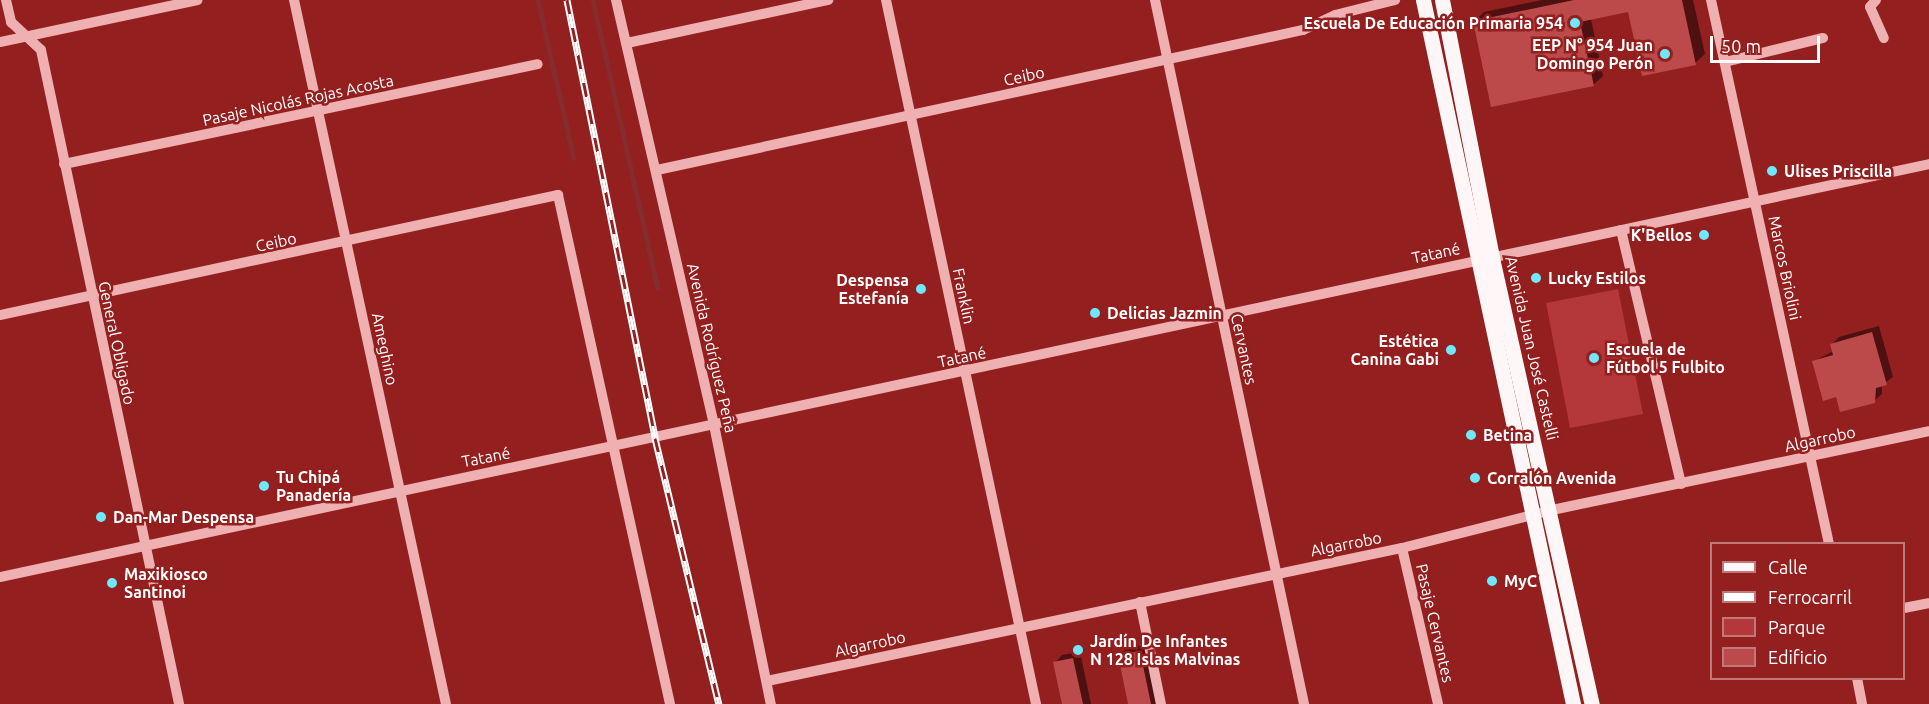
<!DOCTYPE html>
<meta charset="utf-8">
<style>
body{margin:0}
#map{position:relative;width:1929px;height:704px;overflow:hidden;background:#931f1e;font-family:Ubuntu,sans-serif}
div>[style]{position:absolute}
.green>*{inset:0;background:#b43839}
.shadow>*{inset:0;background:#0007}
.stream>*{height:4.5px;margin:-2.25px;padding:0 2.25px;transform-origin:2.25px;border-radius:2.25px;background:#842d2c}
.building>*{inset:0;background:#bc4a4a}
.minor>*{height:10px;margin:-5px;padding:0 5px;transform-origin:5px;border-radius:5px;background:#eeb0b0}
.major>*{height:15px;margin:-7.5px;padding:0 7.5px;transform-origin:7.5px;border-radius:7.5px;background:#fff7f7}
.rail>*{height:7px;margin-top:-3.5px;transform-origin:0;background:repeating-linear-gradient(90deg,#931f1e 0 14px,#fff 0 28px);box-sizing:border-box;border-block:2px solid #fff}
.dots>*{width:16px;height:16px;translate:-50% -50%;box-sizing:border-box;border:3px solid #931f1e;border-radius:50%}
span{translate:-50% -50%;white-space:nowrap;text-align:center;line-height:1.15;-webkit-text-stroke:5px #931f1e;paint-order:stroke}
.poi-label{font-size:16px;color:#fff;font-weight:700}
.right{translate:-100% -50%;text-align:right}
.left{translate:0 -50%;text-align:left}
.street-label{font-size:16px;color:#fff}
.legend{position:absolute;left:1710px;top:542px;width:195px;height:138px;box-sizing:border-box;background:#931f1e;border:2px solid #be7978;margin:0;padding:8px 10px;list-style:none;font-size:18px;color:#fff}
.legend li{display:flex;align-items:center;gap:12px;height:30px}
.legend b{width:30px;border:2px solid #be7978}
.scale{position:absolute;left:1710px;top:36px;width:110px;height:27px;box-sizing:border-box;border:3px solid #fff;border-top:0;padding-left:8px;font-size:18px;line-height:21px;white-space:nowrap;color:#fff;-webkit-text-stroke:4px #931f1e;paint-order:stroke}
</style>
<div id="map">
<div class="green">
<i style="clip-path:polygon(1618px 289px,1643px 414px,1570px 428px,1546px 303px)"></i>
</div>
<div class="shadow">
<i style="clip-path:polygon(1542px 0,1693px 0,1705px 54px,1695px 63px,1629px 10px,1591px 19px,1603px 76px,1593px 85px,1474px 22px,1484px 12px)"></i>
<i style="clip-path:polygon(1879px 326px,1893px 377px,1882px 385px,1882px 394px,1874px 401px,1814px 361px,1834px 351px,1832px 344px,1839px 337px)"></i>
<i style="clip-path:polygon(1147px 644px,1159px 704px,1130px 704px,1120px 655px,1127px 648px)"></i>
<i style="clip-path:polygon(1080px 652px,1091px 704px,1064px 704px,1055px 663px,1062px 655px)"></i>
</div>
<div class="stream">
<i style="left:538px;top:0;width:162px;rotate:77.2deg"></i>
<i style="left:593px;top:0;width:295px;rotate:77.3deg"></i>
</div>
<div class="building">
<i style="clip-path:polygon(1574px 0,1682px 0,1696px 65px,1642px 76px,1628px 12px,1580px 22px,1594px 86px,1491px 107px,1473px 21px)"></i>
<i style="clip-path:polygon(1872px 332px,1887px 385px,1876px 388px,1875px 403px,1840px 412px,1836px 397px,1823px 401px,1812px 361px,1833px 355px,1830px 344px)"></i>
<i style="clip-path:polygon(1140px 651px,1151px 704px,1128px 704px,1118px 655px)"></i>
<i style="clip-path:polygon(1073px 658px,1083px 704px,1062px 704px,1053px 662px)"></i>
</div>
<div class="minor">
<i style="left:6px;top:0;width:23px;rotate:77deg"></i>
<i style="left:11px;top:22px;width:41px;rotate:43deg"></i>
<i style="left:41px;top:50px;width:668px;rotate:78.08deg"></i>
<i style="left:294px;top:0;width:720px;rotate:77.82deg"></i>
<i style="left:616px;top:0;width:436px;rotate:77deg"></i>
<i style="left:714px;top:425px;width:285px;rotate:78.5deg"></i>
<i style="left:886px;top:0;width:720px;rotate:77.97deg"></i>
<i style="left:1155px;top:0;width:720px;rotate:78.05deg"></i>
<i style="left:1711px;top:0;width:557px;rotate:77.76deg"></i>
<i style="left:1876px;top:0;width:9px;rotate:131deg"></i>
<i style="left:1870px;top:7px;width:34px;rotate:66deg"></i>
<i style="left:0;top:42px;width:202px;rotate:-12deg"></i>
<i style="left:627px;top:43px;width:206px;rotate:-12.1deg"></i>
<i style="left:1725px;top:62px;width:101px;rotate:-13.8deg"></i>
<i style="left:64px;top:164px;width:484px;rotate:-11.9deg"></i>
<i style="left:657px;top:170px;width:661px;rotate:-12.23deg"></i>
<i style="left:1303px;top:30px;width:35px;rotate:-25deg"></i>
<i style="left:1335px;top:15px;width:62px;rotate:-14deg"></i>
<i style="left:1621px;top:230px;width:261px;rotate:76.7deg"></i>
<i style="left:0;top:315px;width:571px;rotate:-12.14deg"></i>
<i style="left:558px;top:195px;width:521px;rotate:77.59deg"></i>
<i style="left:1402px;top:548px;width:160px;rotate:77deg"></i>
<i style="left:0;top:577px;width:1973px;rotate:-12.08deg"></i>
<i style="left:1140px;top:602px;width:104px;rotate:78.4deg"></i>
<i style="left:1904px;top:608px;width:25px;rotate:-11deg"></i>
<i style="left:1857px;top:678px;width:26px;rotate:79deg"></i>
<i style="left:767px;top:681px;width:649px;rotate:-11.83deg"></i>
<i style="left:1402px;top:548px;width:155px;rotate:-14.2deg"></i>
<i style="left:1552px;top:510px;width:385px;rotate:-11.8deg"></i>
</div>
<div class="major">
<i style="left:1423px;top:0;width:720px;rotate:77.97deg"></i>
<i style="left:1442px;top:0;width:263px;rotate:79deg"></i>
<i style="left:1492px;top:258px;width:457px;rotate:77.4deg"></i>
</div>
<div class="rail">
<i style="left:567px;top:0;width:447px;rotate:78.6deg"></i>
<i style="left:655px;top:438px;width:274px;rotate:76.5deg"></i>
</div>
<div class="dots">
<i style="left:1575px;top:23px;background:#6fe7fd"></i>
<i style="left:1665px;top:54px;background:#6fe7fd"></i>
<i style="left:1772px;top:171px;background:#6fe7fd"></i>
<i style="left:1704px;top:235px;background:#6fe7fd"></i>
<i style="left:1536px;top:278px;background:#6fe7fd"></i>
<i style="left:921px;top:289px;background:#6fe7fd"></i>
<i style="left:1095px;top:313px;background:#6fe7fd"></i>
<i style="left:1451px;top:350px;background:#6fe7fd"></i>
<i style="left:1594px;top:358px;background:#6fe7fd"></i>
<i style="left:1471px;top:435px;background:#6fe7fd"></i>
<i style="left:1475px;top:478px;background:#6fe7fd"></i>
<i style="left:264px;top:486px;background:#6fe7fd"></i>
<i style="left:101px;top:517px;background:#6fe7fd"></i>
<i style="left:1492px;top:581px;background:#6fe7fd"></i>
<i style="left:112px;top:583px;background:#6fe7fd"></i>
<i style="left:1078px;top:650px;background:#6fe7fd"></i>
</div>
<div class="poi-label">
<span class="right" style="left:1563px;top:23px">Escuela De Educación Primaria 954</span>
<span class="right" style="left:1653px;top:54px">EEP N° 954 Juan<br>Domingo Perón</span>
<span class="left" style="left:1784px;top:171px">Ulises Priscilla</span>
<span class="right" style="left:1692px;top:235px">K'Bellos</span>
<span class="left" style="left:1548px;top:278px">Lucky Estilos</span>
<span class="right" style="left:909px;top:289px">Despensa<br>Estefanía</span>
<span class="left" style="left:1107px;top:313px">Delicias Jazmin</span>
<span class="right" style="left:1439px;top:350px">Estética<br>Canina Gabi</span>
<span class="left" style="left:1606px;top:358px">Escuela de<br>Fútbol 5 Fulbito</span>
<span class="left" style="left:1483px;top:435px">Betina</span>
<span class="left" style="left:276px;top:486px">Tu Chipá<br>Panadería</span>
<span class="left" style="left:1487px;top:478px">Corralón Avenida</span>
<span class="left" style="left:113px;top:517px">Dan-Mar Despensa</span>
<span class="left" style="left:124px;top:583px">Maxikiosco<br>Santinoi</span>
<span class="left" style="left:1504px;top:581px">MyC</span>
<span class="left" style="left:1090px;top:650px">Jardín De Infantes<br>N 128 Islas Malvinas</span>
</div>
<div class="street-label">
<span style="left:1024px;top:76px;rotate:-12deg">Ceibo</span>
<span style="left:298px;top:100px;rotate:-12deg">Pasaje Nicolás Rojas Acosta</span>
<span style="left:276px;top:242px;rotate:-12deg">Ceibo</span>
<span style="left:1436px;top:253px;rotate:-12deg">Tatané</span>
<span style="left:1785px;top:268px;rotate:78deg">Marcos Briolini</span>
<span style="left:964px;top:296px;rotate:78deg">Franklin</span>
<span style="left:117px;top:343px;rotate:78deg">General Obligado</span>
<span style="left:712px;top:348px;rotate:77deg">Avenida Rodríguez Peña</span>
<span style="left:1532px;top:348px;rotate:77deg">Avenida Juan José Castelli</span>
<span style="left:385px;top:349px;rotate:78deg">Ameghino</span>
<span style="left:1244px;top:349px;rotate:78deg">Cervantes</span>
<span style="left:962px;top:357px;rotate:-12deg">Tatané</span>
<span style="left:1820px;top:439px;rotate:-12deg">Algarrobo</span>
<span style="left:486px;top:457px;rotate:-11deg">Tatané</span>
<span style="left:1346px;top:544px;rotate:-11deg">Algarrobo</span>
<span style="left:1435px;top:623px;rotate:77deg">Pasaje Cervantes</span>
<span style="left:870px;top:644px;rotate:-12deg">Algarrobo</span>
</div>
<ul class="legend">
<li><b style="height:8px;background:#fff7f7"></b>Calle</li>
<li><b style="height:8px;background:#fff"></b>Ferrocarril</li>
<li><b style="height:16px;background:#b43839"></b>Parque</li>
<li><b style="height:16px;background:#bc4a4a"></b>Edificio</li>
</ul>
<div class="scale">50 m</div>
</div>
